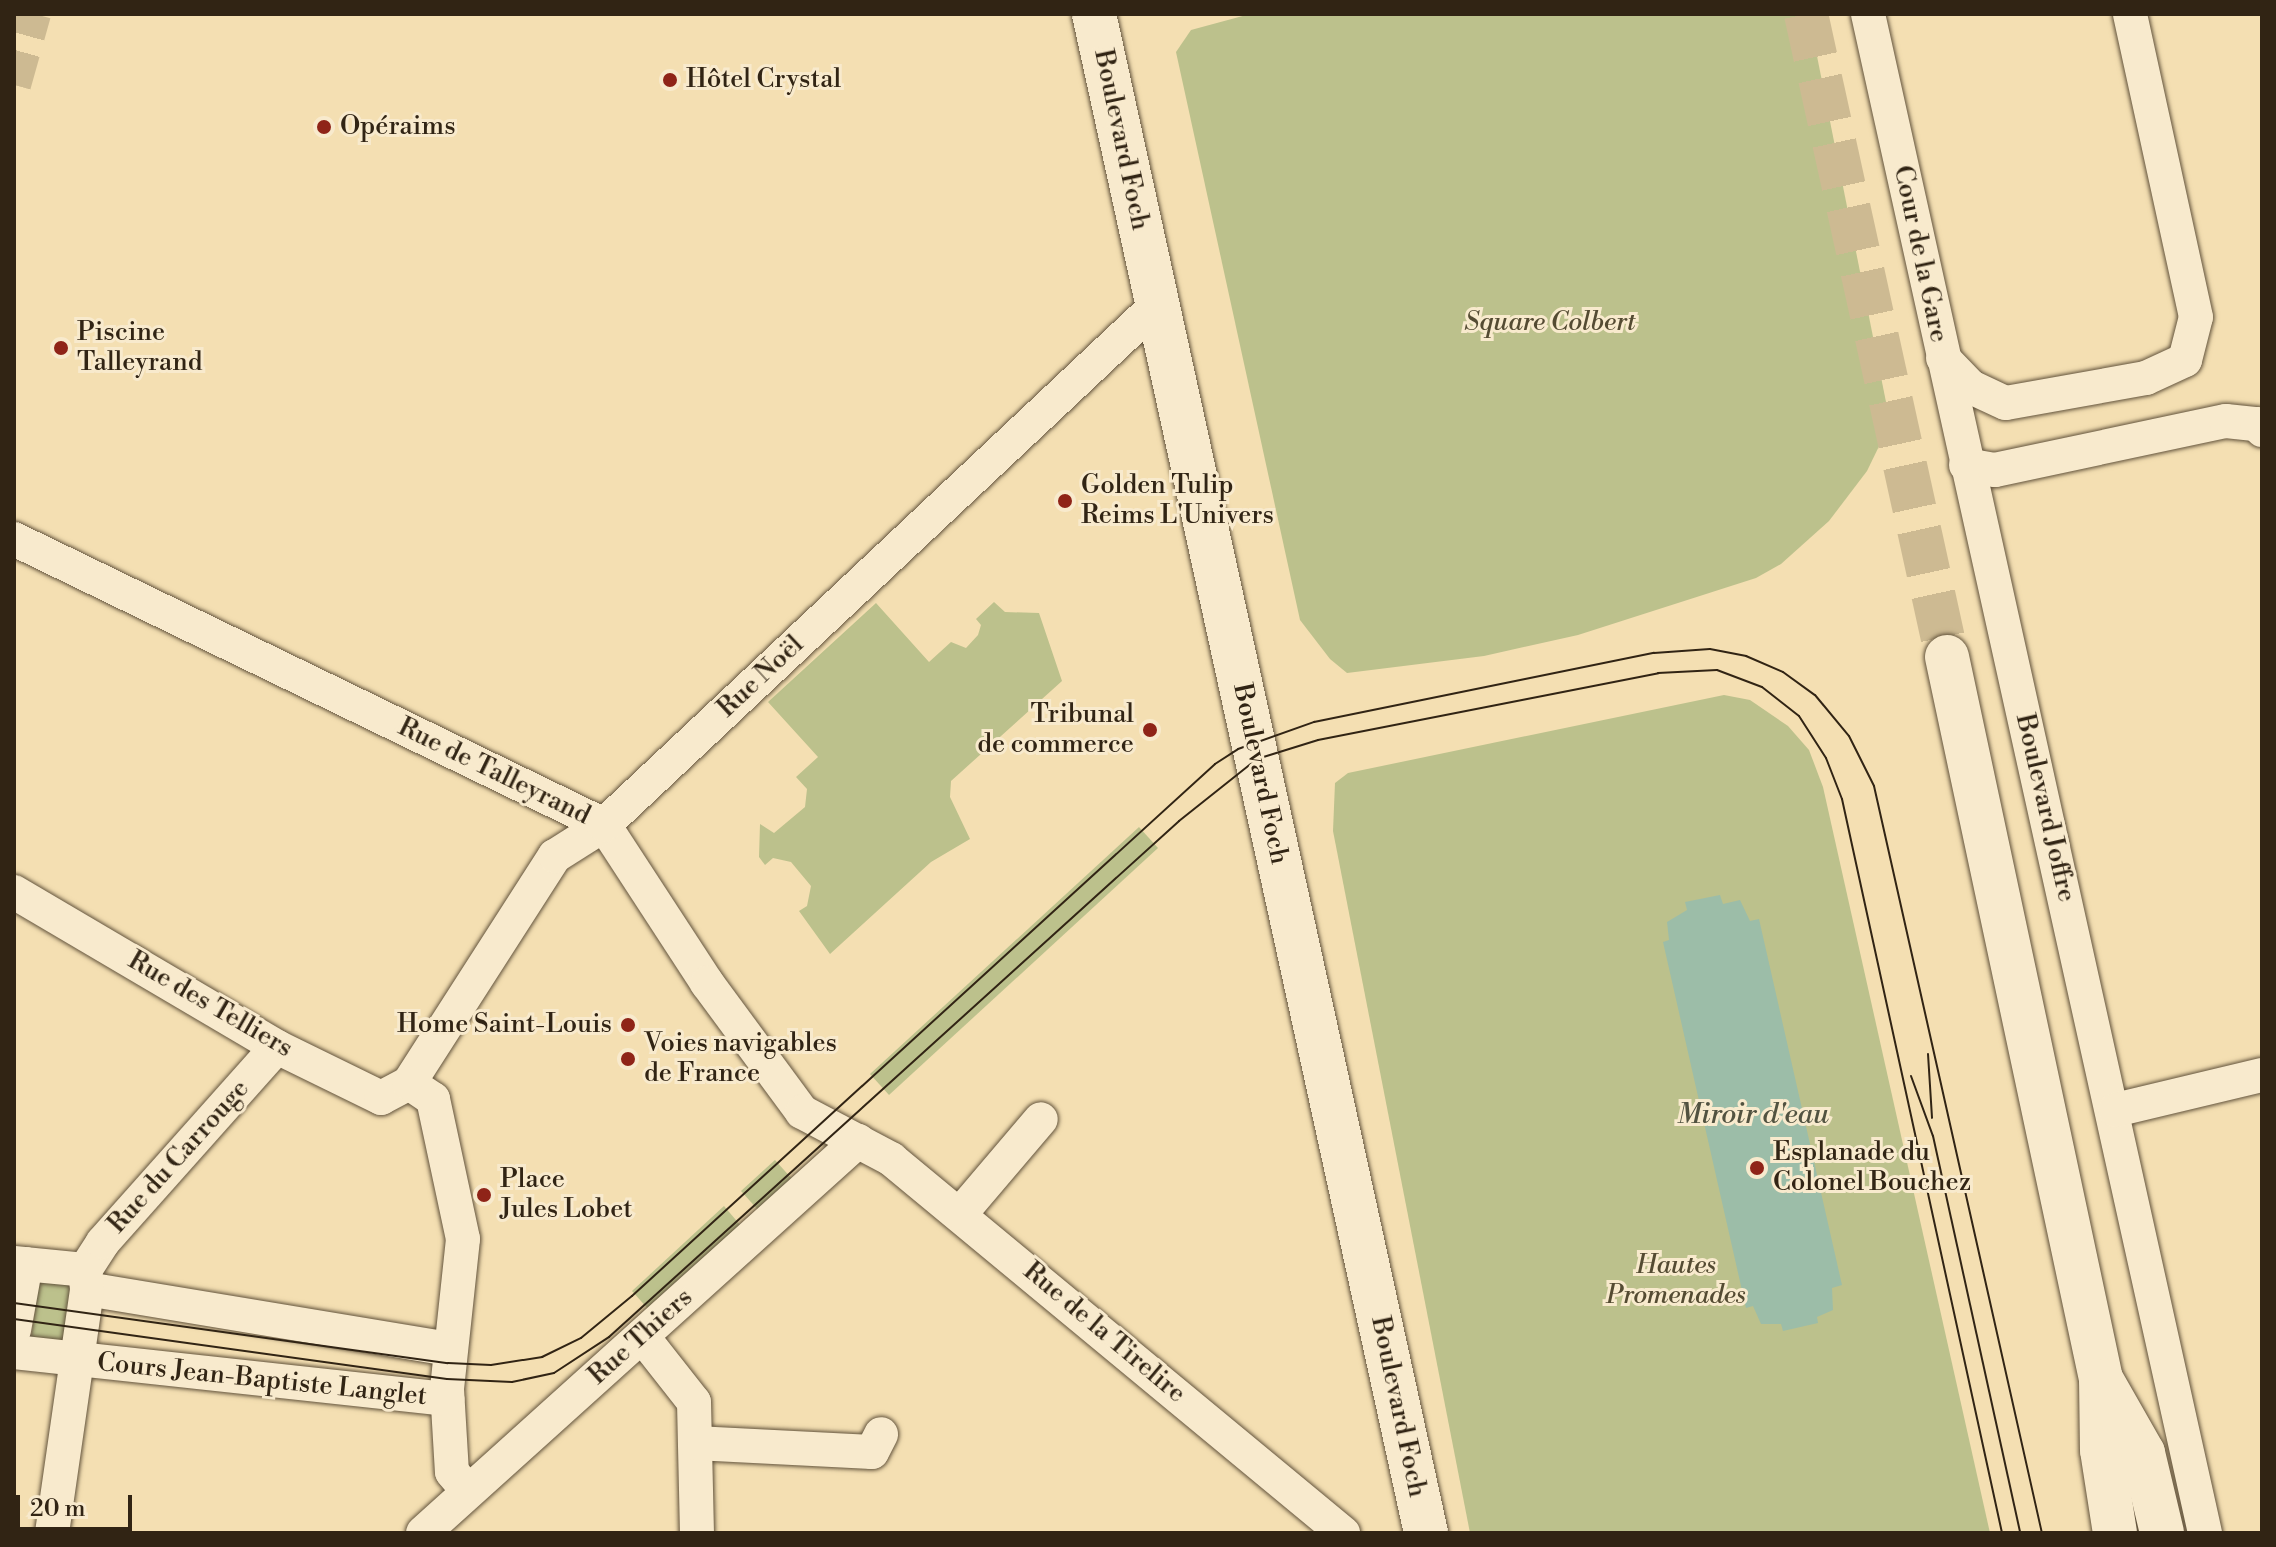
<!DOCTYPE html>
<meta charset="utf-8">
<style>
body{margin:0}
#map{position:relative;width:2276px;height:1547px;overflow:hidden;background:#f4dfb2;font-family:"Libre Bodoni",serif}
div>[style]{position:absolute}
.green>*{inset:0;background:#bcc18c}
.water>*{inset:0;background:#9cbda8}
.street-tunnel>*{height:34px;margin-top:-17px;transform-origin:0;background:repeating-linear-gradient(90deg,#cdba92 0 34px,transparent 0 51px)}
.secondary-tunnel>*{height:44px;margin-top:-22px;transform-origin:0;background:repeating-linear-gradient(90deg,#cdba92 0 44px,transparent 0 66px)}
.roads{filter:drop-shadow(0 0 2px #62533c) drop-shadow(0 0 2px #62533c)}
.street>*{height:34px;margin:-17px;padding:0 17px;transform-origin:17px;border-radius:17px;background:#f8eacd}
.secondary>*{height:44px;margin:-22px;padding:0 22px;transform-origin:22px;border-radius:22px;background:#f8eacd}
.tram>*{height:2px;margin:-1px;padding:0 1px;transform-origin:1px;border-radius:1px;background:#312414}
.dots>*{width:22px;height:22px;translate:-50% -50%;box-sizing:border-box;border:4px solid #f8eacd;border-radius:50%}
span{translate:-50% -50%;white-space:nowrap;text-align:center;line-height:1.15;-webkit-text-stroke:6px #f8eacd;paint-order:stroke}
.poi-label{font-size:26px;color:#312414}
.left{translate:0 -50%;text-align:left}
.right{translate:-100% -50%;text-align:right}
.street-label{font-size:26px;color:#312414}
.park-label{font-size:26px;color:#544b32;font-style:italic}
.water-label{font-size:28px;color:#515240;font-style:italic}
.frame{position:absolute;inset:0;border:16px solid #312414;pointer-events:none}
.scale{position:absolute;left:16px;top:1495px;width:116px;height:36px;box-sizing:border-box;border:4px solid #312414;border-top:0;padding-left:10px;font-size:24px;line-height:28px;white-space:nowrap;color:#312414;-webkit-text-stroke:6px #f8eacd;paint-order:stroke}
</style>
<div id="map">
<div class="green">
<i style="clip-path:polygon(1250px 14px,1799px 14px,1810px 21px,1887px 407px,1884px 436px,1867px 471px,1829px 521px,1781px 564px,1756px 578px,1578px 635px,1484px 656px,1347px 673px,1330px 659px,1300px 620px,1176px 52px,1191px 30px)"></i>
<i style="clip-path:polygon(994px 602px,1005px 612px,1039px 613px,1062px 681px,951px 781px,950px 797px,970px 839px,931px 862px,830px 954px,799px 911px,807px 906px,811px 886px,791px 862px,773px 858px,765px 865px,759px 857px,760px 824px,774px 833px,805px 807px,807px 789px,796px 777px,818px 757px,768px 702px,876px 603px,929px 662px,951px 642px,966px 648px,978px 635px,981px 625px,976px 619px)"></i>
<i style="clip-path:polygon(1724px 695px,1750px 700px,1788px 726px,1809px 750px,1823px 787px,1990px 1533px,1470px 1533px,1333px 831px,1335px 783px,1348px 773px)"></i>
<i style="clip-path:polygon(1139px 827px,1158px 848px,889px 1095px,870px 1074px)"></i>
<i style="clip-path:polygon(775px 1160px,793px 1180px,759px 1211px,741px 1191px)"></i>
<i style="clip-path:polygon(724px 1206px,741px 1226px,649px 1310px,632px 1291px)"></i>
<i style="clip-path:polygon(39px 1281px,75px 1286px,67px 1351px,30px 1346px)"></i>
</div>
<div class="water">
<i style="clip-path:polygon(1720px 895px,1723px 904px,1740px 900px,1750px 921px,1759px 919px,1842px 1285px,1832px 1288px,1833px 1310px,1817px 1317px,1818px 1323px,1783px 1331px,1781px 1324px,1761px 1324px,1753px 1306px,1746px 1308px,1663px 942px,1669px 940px,1667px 922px,1687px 910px,1685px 902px)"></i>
</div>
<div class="street-tunnel">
<i style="left:14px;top:85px;width:74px;rotate:-74.3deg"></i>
</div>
<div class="secondary-tunnel">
<i style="left:1806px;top:14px;width:658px;rotate:77.63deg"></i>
</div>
<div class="roads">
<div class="street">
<i style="left:1868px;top:14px;width:1556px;rotate:77.49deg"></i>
<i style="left:1943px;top:358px;width:40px;rotate:46deg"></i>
<i style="left:1971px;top:387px;width:38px;rotate:25deg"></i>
<i style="left:2006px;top:403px;width:142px;rotate:-10.1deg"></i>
<i style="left:2146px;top:378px;width:43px;rotate:-24.8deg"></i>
<i style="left:2185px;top:360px;width:44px;rotate:-75.7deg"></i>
<i style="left:2196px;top:317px;width:310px;rotate:-102.3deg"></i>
<i style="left:1966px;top:465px;width:29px;rotate:10deg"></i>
<i style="left:1995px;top:470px;width:236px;rotate:-12deg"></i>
<i style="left:2226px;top:421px;width:31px;rotate:6deg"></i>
<i style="left:2257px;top:424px;width:8px;rotate:50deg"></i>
<i style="left:14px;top:539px;width:656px;rotate:25.86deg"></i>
<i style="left:604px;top:825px;width:189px;rotate:56.9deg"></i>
<i style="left:707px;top:983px;width:160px;rotate:53.6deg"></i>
<i style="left:802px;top:1112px;width:101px;rotate:27.8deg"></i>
<i style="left:891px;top:1159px;width:587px;rotate:39.61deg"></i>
<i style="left:14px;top:892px;width:305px;rotate:30.5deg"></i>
<i style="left:277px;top:1047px;width:116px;rotate:26.1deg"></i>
<i style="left:381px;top:1098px;width:32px;rotate:-28deg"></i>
<i style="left:409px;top:1083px;width:270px;rotate:-57.3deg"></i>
<i style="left:555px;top:856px;width:58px;rotate:-32.3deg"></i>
<i style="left:604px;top:825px;width:759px;rotate:-43.24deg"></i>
<i style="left:409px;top:1083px;width:29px;rotate:34deg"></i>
<i style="left:433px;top:1099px;width:143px;rotate:77.9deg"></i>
<i style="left:463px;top:1239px;width:151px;rotate:96.1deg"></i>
<i style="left:447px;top:1389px;width:83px;rotate:86.6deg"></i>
<i style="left:452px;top:1472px;width:17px;rotate:50deg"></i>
<i style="left:2115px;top:1110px;width:151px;rotate:-13.4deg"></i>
<i style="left:961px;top:1213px;width:123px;rotate:-49.6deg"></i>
<i style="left:14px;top:1263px;width:71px;rotate:5.6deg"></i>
<i style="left:85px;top:1270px;width:33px;rotate:-57deg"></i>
<i style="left:103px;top:1242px;width:261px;rotate:-48.3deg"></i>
<i style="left:87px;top:1289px;width:367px;rotate:9.4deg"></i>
<i style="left:14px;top:1330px;width:67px;rotate:-79.7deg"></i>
<i style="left:642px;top:1336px;width:84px;rotate:51.8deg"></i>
<i style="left:694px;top:1402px;width:131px;rotate:88.7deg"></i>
<i style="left:14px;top:1352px;width:436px;rotate:6.2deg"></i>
<i style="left:695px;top:1443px;width:177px;rotate:2.9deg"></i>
<i style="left:872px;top:1452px;width:20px;rotate:-63deg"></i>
<i style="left:52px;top:1533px;width:246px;rotate:-81.8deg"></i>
<i style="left:87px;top:1289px;width:19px;rotate:-96deg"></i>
<i style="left:423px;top:1533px;width:586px;rotate:-42.02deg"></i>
</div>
<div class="secondary">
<i style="left:1094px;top:14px;width:1555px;rotate:77.67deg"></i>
<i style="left:1947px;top:657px;width:738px;rotate:77.96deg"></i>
<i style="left:2101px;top:1379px;width:71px;rotate:89.2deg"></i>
<i style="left:2102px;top:1450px;width:84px;rotate:81.1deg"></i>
<i style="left:2102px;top:1381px;width:83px;rotate:60.3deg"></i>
<i style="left:2143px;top:1453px;width:82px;rotate:76.6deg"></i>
</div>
</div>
<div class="tram">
<i style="left:1928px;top:1054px;width:64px;rotate:86.4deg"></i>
<i style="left:1911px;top:1076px;width:64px;rotate:69.9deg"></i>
<i style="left:1933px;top:1136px;width:406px;rotate:77.6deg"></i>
<i style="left:14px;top:1303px;width:438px;rotate:7.9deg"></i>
<i style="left:448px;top:1363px;width:43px;rotate:2.7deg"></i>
<i style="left:491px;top:1365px;width:52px;rotate:-8.9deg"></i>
<i style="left:542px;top:1357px;width:43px;rotate:-26deg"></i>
<i style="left:581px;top:1338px;width:66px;rotate:-39.5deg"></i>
<i style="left:632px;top:1296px;width:789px;rotate:-42.38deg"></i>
<i style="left:1215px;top:764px;width:27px;rotate:-33deg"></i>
<i style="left:1238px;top:749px;width:81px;rotate:-19.6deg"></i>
<i style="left:1314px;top:722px;width:347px;rotate:-11.5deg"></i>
<i style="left:1654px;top:653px;width:56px;rotate:-4.1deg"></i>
<i style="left:1710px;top:649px;width:37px;rotate:11deg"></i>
<i style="left:1746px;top:656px;width:40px;rotate:23.4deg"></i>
<i style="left:1783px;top:672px;width:39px;rotate:36deg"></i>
<i style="left:1815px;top:695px;width:53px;rotate:50.3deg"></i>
<i style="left:1849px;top:736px;width:56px;rotate:63.4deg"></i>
<i style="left:1874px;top:786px;width:766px;rotate:77.33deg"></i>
<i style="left:14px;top:1319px;width:437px;rotate:7.9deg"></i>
<i style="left:447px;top:1379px;width:65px;rotate:2.6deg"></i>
<i style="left:512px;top:1382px;width:43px;rotate:-12.1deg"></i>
<i style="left:554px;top:1373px;width:66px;rotate:-33.2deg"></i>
<i style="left:609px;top:1337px;width:769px;rotate:-42.15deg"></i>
<i style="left:1179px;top:821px;width:100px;rotate:-38.5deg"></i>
<i style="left:1257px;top:759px;width:64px;rotate:-17.3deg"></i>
<i style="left:1318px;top:740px;width:347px;rotate:-11.1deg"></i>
<i style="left:1658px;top:673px;width:59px;rotate:-2.9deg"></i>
<i style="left:1717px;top:670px;width:48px;rotate:20.7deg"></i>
<i style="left:1762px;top:687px;width:47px;rotate:38.1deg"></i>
<i style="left:1799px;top:716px;width:50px;rotate:57.3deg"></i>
<i style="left:1826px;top:758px;width:44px;rotate:68.7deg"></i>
<i style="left:1842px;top:799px;width:751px;rotate:77.7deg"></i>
</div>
<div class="dots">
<i style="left:670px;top:80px;background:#8f2418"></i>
<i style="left:324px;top:127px;background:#8f2418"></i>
<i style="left:61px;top:348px;background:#8f2418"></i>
<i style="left:1065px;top:501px;background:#8f2418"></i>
<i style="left:1150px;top:730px;background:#8f2418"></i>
<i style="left:628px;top:1025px;background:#8f2418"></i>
<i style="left:628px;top:1059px;background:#8f2418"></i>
<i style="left:1757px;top:1168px;background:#8f2418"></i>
<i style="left:484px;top:1195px;background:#8f2418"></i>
</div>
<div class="poi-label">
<span class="left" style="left:686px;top:80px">Hôtel Crystal</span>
<span class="left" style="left:340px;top:127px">Opéraims</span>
<span class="left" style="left:77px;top:348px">Piscine<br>Talleyrand</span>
<span class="left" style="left:1081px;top:501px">Golden Tulip<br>Reims L'Univers</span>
<span class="right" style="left:1134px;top:730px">Tribunal<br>de commerce</span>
<span class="right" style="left:612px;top:1025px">Home Saint-Louis</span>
<span class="left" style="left:644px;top:1059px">Voies navigables<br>de France</span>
<span class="left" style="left:1773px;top:1168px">Esplanade du<br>Colonel Bouchez</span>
<span class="left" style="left:500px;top:1195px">Place<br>Jules Lobet</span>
</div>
<div class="street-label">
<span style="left:1121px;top:140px;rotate:78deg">Boulevard Foch</span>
<span style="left:1920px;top:254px;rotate:78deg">Cour de la Gare</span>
<span style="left:761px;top:677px;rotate:-43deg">Rue Noël</span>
<span style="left:494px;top:772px;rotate:26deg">Rue de Talleyrand</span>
<span style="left:1260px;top:774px;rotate:78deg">Boulevard Foch</span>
<span style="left:2045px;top:808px;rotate:77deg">Boulevard Joffre</span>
<span style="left:210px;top:1005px;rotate:30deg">Rue des Telliers</span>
<span style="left:179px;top:1157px;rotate:-48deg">Rue du Carrouge</span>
<span style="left:1104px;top:1333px;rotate:40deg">Rue de la Tirelire</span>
<span style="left:641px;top:1337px;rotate:-42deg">Rue Thiers</span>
<span style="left:262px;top:1380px;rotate:6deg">Cours Jean-Baptiste Langlet</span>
<span style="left:1398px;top:1407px;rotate:78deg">Boulevard Foch</span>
</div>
<div class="park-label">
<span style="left:1550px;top:323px">Square Colbert</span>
<span style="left:1676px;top:1281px">Hautes<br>Promenades</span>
</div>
<div class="water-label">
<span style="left:1753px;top:1115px">Miroir d'eau</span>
</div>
<div class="frame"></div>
<div class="scale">20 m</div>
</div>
